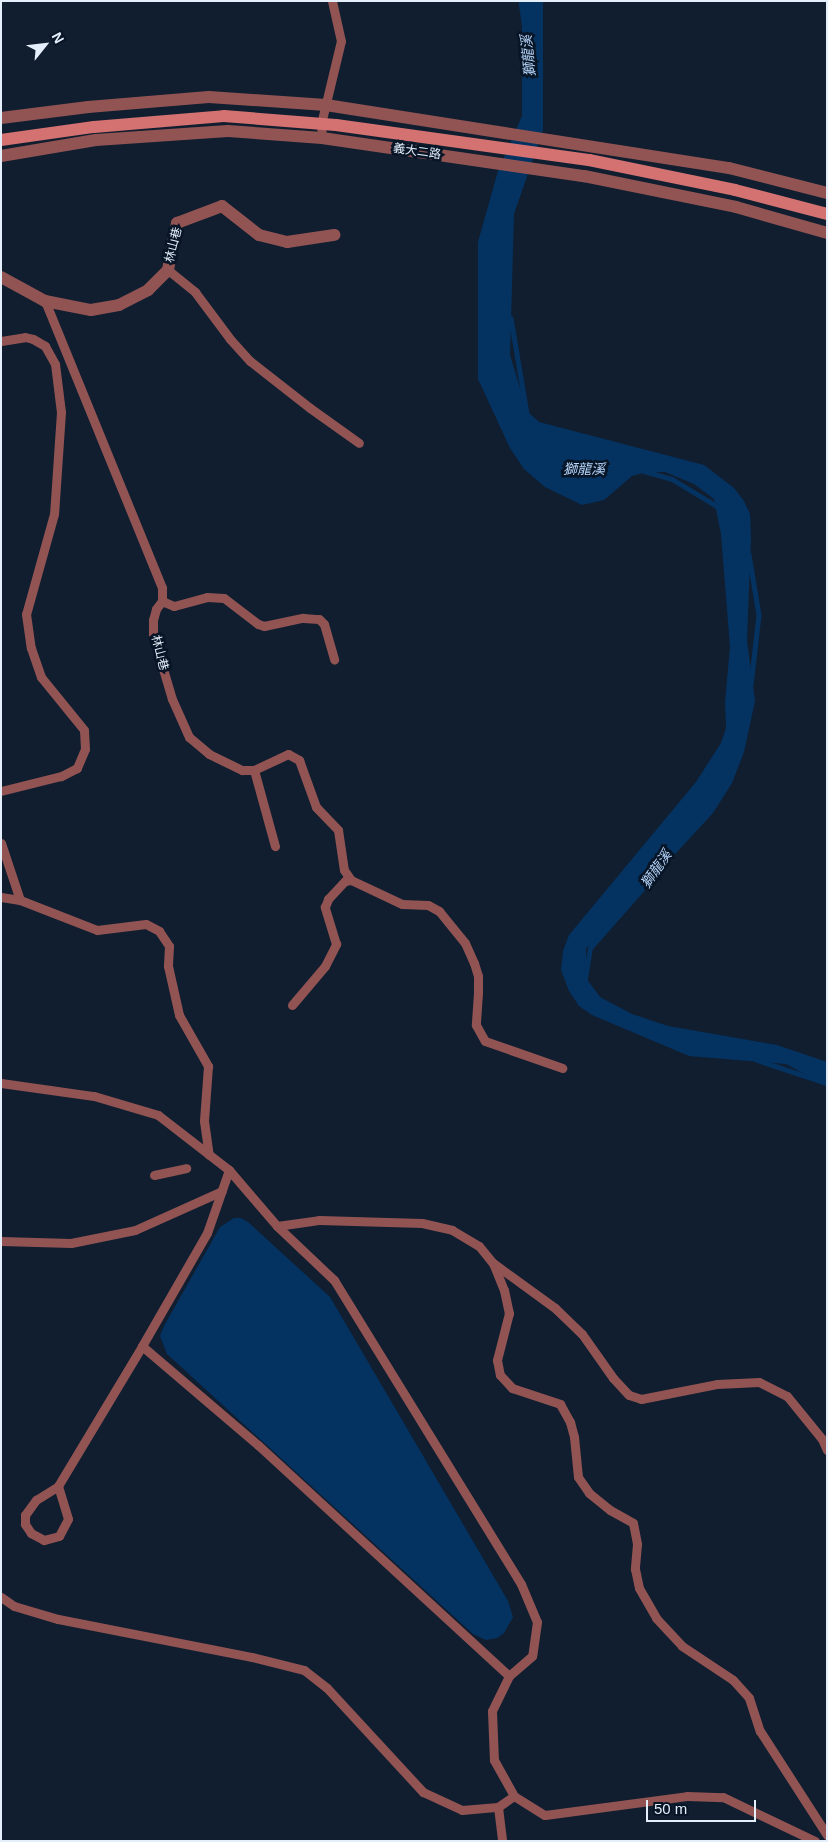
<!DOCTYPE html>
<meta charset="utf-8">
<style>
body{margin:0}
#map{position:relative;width:828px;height:1842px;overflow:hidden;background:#101e30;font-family:Helvetica,"Noto Sans TC",sans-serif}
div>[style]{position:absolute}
.water>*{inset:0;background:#043362}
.stream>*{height:4.5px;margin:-2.25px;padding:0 2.25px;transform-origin:2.25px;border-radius:2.25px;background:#043362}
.lane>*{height:9px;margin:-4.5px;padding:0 4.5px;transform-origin:4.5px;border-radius:4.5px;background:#915453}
.street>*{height:12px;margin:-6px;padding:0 6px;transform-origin:6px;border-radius:6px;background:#915453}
.secondary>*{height:12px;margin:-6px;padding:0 6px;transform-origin:6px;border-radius:6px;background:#d37271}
span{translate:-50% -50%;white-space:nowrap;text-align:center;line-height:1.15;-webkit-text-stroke:5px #071526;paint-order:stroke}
.street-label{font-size:12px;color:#e5effb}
.water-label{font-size:14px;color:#b6d4f9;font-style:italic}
.frame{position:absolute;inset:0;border:2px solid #e5effb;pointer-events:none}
.north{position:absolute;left:20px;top:20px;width:50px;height:50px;-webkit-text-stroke:4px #071526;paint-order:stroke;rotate:61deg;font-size:14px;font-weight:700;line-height:20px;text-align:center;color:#e5effb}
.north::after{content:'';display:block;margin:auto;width:18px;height:22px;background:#e5effb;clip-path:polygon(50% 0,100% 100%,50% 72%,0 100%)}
.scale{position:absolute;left:646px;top:1800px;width:110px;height:22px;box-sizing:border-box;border:2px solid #e5effb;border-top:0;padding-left:6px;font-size:15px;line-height:18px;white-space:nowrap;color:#e5effb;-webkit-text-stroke:4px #071526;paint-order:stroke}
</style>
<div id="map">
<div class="water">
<i style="clip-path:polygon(522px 1px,543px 1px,543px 130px,514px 214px,510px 355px,527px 411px,539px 422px,704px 465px,734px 488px,744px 501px,750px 514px,751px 537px,747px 641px,755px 701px,744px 752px,732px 783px,713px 813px,593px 943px,586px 948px,586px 978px,600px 997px,632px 1014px,668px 1026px,777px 1045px,827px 1062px,827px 1086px,786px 1064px,689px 1056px,592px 1015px,579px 1006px,569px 991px,561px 970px,563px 951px,569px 935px,696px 782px,721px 743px,726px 728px,725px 702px,730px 647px,721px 534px,714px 499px,694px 484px,665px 472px,647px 472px,632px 476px,604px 500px,582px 505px,545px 487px,524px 469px,510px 448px,478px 379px,478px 242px,498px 171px,522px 116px)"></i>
<i style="clip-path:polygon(234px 1218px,241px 1218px,248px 1222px,330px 1297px,508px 1601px,513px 1617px,504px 1633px,497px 1638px,486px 1640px,473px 1634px,167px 1354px,160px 1336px,164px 1326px,220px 1227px)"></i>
</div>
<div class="stream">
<i style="left:521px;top:1px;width:27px;rotate:82deg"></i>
<i style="left:511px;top:318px;width:97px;rotate:80.5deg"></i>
<i style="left:644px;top:471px;width:29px;rotate:16deg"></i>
<i style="left:672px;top:479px;width:56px;rotate:31.1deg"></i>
<i style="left:749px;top:554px;width:62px;rotate:80.7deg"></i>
<i style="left:759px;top:615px;width:70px;rotate:96.5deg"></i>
<i style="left:585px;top:979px;width:31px;rotate:-81deg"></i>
<i style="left:590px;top:948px;width:79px;rotate:-48.6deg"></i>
<i style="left:757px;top:1060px;width:74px;rotate:18.2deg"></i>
</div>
<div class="lane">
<i style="left:322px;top:138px;width:14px;rotate:-94deg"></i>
<i style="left:321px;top:124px;width:85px;rotate:-76.5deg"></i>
<i style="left:341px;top:41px;width:41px;rotate:-102.7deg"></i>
<i style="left:168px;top:270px;width:35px;rotate:39deg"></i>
<i style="left:195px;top:292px;width:59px;rotate:53.3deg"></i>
<i style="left:230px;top:339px;width:30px;rotate:48deg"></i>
<i style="left:250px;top:361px;width:76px;rotate:38.1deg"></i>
<i style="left:310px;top:408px;width:60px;rotate:35.5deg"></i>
<i style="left:45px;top:301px;width:310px;rotate:67.8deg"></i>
<i style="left:162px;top:588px;width:13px;rotate:90deg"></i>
<i style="left:162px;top:601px;width:10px;rotate:127deg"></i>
<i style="left:156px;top:609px;width:11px;rotate:105deg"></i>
<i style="left:153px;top:620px;width:15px;rotate:90deg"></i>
<i style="left:153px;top:635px;width:67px;rotate:73.5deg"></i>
<i style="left:172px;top:699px;width:42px;rotate:65.9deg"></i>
<i style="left:189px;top:737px;width:26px;rotate:40deg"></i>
<i style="left:209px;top:754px;width:37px;rotate:26deg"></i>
<i style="left:242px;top:770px;width:12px"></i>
<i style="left:254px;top:770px;width:38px;rotate:-25deg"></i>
<i style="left:288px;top:754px;width:13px;rotate:29deg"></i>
<i style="left:299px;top:760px;width:50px;rotate:70.1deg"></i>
<i style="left:316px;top:807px;width:32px;rotate:46deg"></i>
<i style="left:338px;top:830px;width:40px;rotate:81.5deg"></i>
<i style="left:344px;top:870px;width:12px;rotate:55deg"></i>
<i style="left:1px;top:341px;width:24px;rotate:-9deg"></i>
<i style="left:25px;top:337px;width:8px;rotate:14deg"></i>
<i style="left:33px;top:339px;width:14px;rotate:30deg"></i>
<i style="left:45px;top:346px;width:21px;rotate:61deg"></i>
<i style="left:55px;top:364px;width:48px;rotate:82.9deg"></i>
<i style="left:61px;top:412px;width:102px;rotate:93.9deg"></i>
<i style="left:54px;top:514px;width:104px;rotate:105.6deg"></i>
<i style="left:26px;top:614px;width:34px;rotate:82deg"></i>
<i style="left:31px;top:648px;width:31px;rotate:71deg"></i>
<i style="left:41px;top:677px;width:68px;rotate:50.9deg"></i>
<i style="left:84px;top:730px;width:19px;rotate:87deg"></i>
<i style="left:85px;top:749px;width:21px;rotate:113deg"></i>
<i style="left:77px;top:768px;width:18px;rotate:153deg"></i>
<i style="left:61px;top:776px;width:62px;rotate:166deg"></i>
<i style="left:162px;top:601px;width:13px;rotate:23deg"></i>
<i style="left:174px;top:606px;width:34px;rotate:-15deg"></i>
<i style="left:207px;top:597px;width:17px;rotate:3deg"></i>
<i style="left:224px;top:598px;width:43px;rotate:37.4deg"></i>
<i style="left:258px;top:624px;width:6px;rotate:18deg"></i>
<i style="left:264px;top:626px;width:40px;rotate:-12deg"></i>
<i style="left:303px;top:618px;width:16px;rotate:4deg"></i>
<i style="left:319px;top:619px;width:7px;rotate:45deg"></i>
<i style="left:324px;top:624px;width:37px;rotate:74deg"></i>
<i style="left:254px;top:770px;width:79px;rotate:74.6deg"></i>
<i style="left:1px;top:843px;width:60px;rotate:71.6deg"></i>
<i style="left:1px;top:897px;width:19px;rotate:9deg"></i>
<i style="left:20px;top:900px;width:83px;rotate:21.3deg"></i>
<i style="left:97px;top:930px;width:49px;rotate:-7deg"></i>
<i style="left:146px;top:924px;width:15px;rotate:28deg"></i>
<i style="left:159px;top:931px;width:18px;rotate:56deg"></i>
<i style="left:169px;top:946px;width:20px;rotate:93deg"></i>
<i style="left:168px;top:966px;width:50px;rotate:77.3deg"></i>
<i style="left:179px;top:1015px;width:59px;rotate:60.4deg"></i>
<i style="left:208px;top:1066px;width:55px;rotate:94.2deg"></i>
<i style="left:204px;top:1121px;width:34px;rotate:82deg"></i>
<i style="left:292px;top:1005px;width:51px;rotate:-49.8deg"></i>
<i style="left:325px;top:966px;width:25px;rotate:-63deg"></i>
<i style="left:336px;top:944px;width:39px;rotate:-107deg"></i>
<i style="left:325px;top:907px;width:9px;rotate:-69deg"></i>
<i style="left:328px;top:899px;width:25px;rotate:-47deg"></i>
<i style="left:345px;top:881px;width:6px;rotate:-9deg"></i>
<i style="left:351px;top:880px;width:56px;rotate:25.2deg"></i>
<i style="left:402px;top:904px;width:26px;rotate:2deg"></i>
<i style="left:428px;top:905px;width:13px;rotate:29deg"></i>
<i style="left:439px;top:911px;width:41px;rotate:50.9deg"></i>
<i style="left:465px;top:943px;width:22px;rotate:66deg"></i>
<i style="left:474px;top:963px;width:14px;rotate:73deg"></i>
<i style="left:478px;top:976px;width:17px;rotate:90deg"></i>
<i style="left:478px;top:993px;width:32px;rotate:94deg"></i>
<i style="left:476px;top:1025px;width:18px;rotate:61deg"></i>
<i style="left:485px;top:1041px;width:82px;rotate:19.3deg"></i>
<i style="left:1px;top:1083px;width:94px;rotate:8deg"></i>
<i style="left:94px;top:1096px;width:67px;rotate:16.5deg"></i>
<i style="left:158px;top:1115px;width:90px;rotate:37.8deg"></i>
<i style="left:229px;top:1170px;width:74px;rotate:49.4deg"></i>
<i style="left:277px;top:1226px;width:79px;rotate:43.5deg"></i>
<i style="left:334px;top:1280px;width:357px;rotate:58.4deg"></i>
<i style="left:521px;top:1584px;width:41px;rotate:67.2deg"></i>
<i style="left:537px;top:1622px;width:34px;rotate:98deg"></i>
<i style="left:532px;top:1656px;width:30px;rotate:139deg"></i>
<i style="left:509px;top:1676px;width:39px;rotate:116deg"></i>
<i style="left:492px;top:1711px;width:49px;rotate:87.7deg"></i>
<i style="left:494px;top:1760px;width:41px;rotate:60.9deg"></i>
<i style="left:514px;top:1796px;width:36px;rotate:32deg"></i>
<i style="left:545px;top:1815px;width:143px;rotate:-7.6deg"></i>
<i style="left:687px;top:1796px;width:36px;rotate:2deg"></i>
<i style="left:723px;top:1797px;width:102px;rotate:25.6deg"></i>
<i style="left:154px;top:1175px;width:33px;rotate:-12deg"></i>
<i style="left:277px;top:1226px;width:42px;rotate:-8.1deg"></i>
<i style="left:319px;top:1220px;width:103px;rotate:1.7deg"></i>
<i style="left:422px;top:1223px;width:31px;rotate:13deg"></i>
<i style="left:452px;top:1230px;width:31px;rotate:31deg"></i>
<i style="left:479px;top:1246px;width:22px;rotate:51deg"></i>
<i style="left:493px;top:1263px;width:77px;rotate:36deg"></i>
<i style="left:555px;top:1308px;width:37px;rotate:44deg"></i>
<i style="left:582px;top:1334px;width:54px;rotate:54.8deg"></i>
<i style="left:613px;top:1378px;width:23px;rotate:47deg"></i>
<i style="left:629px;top:1395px;width:13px;rotate:18deg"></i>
<i style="left:641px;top:1399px;width:77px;rotate:-11.2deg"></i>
<i style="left:717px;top:1384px;width:42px;rotate:-2.7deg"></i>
<i style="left:759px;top:1382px;width:31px;rotate:27deg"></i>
<i style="left:787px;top:1396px;width:55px;rotate:50.9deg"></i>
<i style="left:822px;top:1439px;width:12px;rotate:66deg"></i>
<i style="left:1px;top:1241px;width:70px;rotate:1.6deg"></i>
<i style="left:71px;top:1243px;width:65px;rotate:-11.5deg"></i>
<i style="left:135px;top:1230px;width:95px;rotate:-24.1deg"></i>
<i style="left:493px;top:1263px;width:29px;rotate:68deg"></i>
<i style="left:504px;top:1290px;width:24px;rotate:78deg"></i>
<i style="left:509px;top:1313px;width:49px;rotate:104.3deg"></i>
<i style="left:497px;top:1360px;width:15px;rotate:79deg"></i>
<i style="left:500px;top:1375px;width:18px;rotate:47deg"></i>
<i style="left:512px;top:1388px;width:51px;rotate:18.4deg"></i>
<i style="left:560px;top:1404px;width:21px;rotate:61deg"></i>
<i style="left:570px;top:1422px;width:16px;rotate:75deg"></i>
<i style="left:574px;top:1437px;width:40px;rotate:84.3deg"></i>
<i style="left:578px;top:1477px;width:19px;rotate:55deg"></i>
<i style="left:589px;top:1493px;width:27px;rotate:39deg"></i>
<i style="left:610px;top:1510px;width:26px;rotate:29deg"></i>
<i style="left:633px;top:1523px;width:21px;rotate:79deg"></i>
<i style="left:637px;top:1544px;width:25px;rotate:95deg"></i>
<i style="left:635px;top:1569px;width:19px;rotate:78deg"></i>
<i style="left:639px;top:1588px;width:34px;rotate:60deg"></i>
<i style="left:656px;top:1618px;width:38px;rotate:47deg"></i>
<i style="left:682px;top:1646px;width:61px;rotate:33.7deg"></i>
<i style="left:733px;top:1680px;width:24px;rotate:48deg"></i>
<i style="left:749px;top:1698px;width:35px;rotate:72deg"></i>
<i style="left:760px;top:1731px;width:124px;rotate:57.2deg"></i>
<i style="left:142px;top:1346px;width:153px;rotate:40.5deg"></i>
<i style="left:258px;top:1445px;width:341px;rotate:42.6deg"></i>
<i style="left:58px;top:1486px;width:34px;rotate:73deg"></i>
<i style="left:68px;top:1519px;width:19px;rotate:118deg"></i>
<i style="left:59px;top:1536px;width:16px;rotate:165deg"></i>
<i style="left:44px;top:1540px;width:15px;rotate:-152deg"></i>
<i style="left:31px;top:1533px;width:11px;rotate:-124deg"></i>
<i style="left:25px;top:1524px;width:9px;rotate:-90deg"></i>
<i style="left:25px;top:1515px;width:19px;rotate:-54deg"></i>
<i style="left:36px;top:1500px;width:26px;rotate:-32deg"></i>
<i style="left:58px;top:1486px;width:163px;rotate:-59deg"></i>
<i style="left:142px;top:1346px;width:130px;rotate:-60.1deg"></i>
<i style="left:207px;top:1233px;width:67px;rotate:-70.8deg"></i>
<i style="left:1px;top:1597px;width:16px;rotate:35deg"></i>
<i style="left:14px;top:1606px;width:46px;rotate:16.5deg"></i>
<i style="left:58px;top:1619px;width:198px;rotate:11.1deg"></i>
<i style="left:252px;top:1657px;width:54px;rotate:14deg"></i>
<i style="left:304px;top:1670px;width:29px;rotate:38deg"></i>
<i style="left:327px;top:1688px;width:142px;rotate:47.3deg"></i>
<i style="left:423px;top:1792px;width:43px;rotate:24.8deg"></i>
<i style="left:462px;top:1810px;width:36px;rotate:-5deg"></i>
<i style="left:498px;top:1807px;width:19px;rotate:-35deg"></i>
<i style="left:498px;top:1807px;width:34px;rotate:83deg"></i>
</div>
<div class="street">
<i style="left:1px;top:118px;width:88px;rotate:-7.2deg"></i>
<i style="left:88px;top:107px;width:121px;rotate:-4.7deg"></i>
<i style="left:209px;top:97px;width:117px;rotate:3.9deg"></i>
<i style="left:326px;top:105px;width:408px;rotate:8.9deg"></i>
<i style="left:729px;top:168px;width:101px;rotate:14.3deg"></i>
<i style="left:1px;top:156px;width:96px;rotate:-9.6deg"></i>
<i style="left:96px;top:140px;width:132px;rotate:-3.9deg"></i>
<i style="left:228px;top:131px;width:94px;rotate:4.3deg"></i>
<i style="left:322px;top:138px;width:265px;rotate:8.3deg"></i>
<i style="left:584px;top:176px;width:155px;rotate:11.5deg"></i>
<i style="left:736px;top:207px;width:95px;rotate:15.9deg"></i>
<i style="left:1px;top:277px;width:50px;rotate:28.6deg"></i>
<i style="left:45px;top:301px;width:47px;rotate:11.1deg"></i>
<i style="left:91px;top:310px;width:28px;rotate:-10deg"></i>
<i style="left:119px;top:305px;width:33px;rotate:-27deg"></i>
<i style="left:148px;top:290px;width:28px;rotate:-45deg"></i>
<i style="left:168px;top:270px;width:48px;rotate:-79.2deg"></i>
<i style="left:177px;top:223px;width:48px;rotate:-20.7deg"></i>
<i style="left:222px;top:206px;width:47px;rotate:38.1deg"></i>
<i style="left:259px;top:235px;width:29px;rotate:14deg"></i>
<i style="left:287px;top:242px;width:48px;rotate:-8.5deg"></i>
</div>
<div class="secondary">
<i style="left:1px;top:140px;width:94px;rotate:-8deg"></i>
<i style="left:94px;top:127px;width:130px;rotate:-4.8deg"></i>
<i style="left:224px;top:116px;width:112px;rotate:4.6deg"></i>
<i style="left:336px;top:125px;width:255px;rotate:7.9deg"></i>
<i style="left:589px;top:160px;width:149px;rotate:11.6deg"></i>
<i style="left:735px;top:190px;width:95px;rotate:14.6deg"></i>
</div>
<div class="street-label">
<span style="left:417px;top:152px;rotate:8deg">義大二路</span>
<span style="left:174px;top:245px;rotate:-76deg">林山巷</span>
<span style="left:159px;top:653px;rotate:76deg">林山巷</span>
</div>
<div class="water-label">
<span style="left:528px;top:56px;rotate:-96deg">獅龍溪</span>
<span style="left:584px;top:469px">獅龍溪</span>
<span style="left:656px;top:869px;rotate:-55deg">獅龍溪</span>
</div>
<div class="frame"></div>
<div class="north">N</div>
<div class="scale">50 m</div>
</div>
